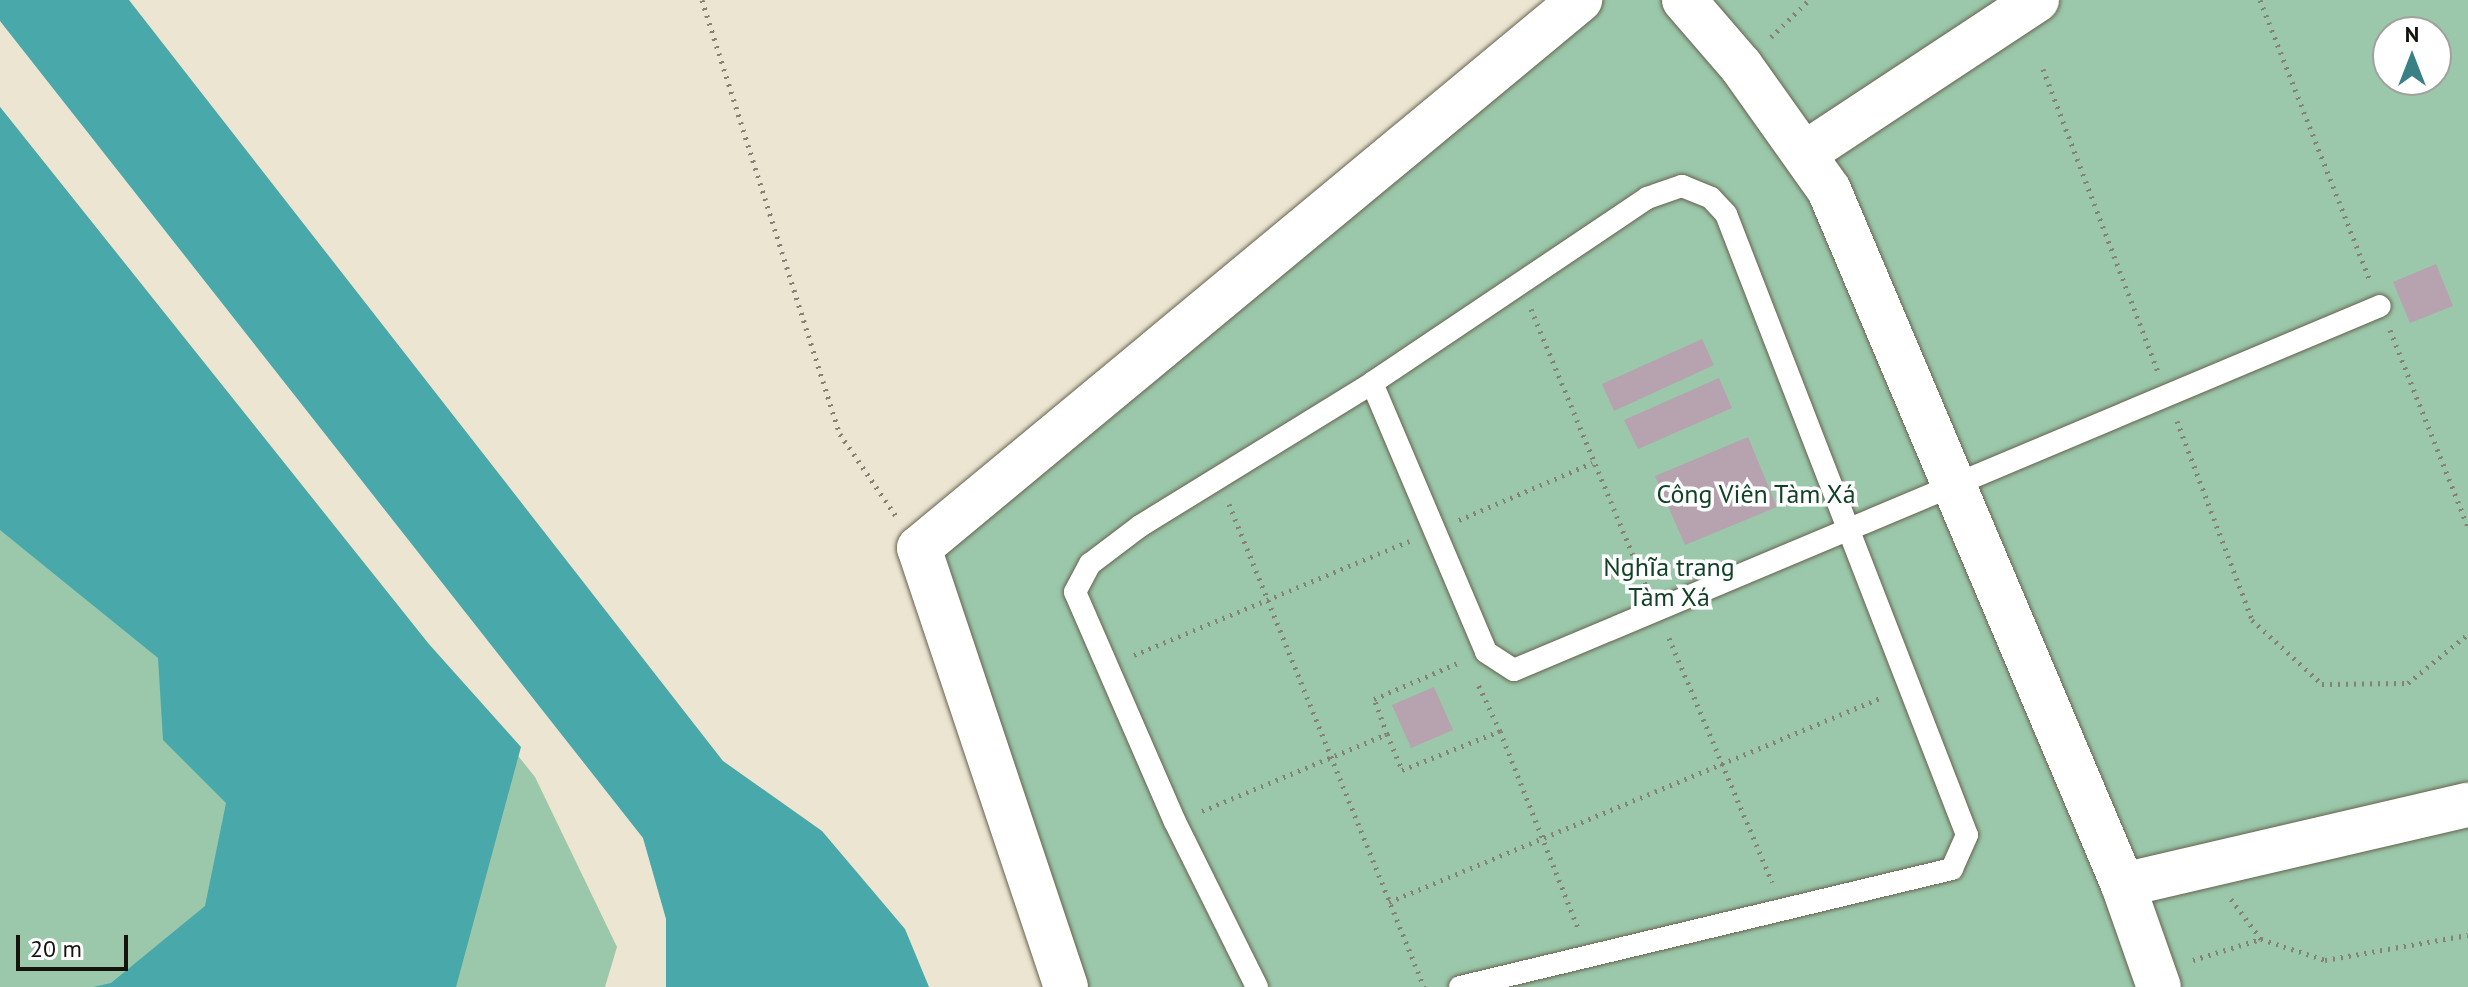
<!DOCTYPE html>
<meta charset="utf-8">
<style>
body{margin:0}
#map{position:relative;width:2468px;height:987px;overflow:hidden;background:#ebe5d1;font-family:"PT Sans",sans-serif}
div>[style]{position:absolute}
.green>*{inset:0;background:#9bc8aa}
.water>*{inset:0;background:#49a8aa}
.building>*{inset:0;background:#b6a3af}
.path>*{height:5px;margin-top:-2.5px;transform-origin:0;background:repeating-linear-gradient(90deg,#858173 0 2px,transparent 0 8px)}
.roads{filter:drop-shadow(0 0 2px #676250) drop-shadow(0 0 2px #676250)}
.service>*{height:22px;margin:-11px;padding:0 11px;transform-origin:11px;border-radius:11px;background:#fff}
.minor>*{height:44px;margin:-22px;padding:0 22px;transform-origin:22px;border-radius:22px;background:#fff}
span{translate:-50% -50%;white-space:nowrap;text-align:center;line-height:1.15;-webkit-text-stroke:7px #fff;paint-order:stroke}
.park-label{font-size:26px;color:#114227}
.north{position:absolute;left:2372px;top:16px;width:80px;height:80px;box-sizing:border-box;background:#fff;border:2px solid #a1a19e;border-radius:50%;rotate:0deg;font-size:22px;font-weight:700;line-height:32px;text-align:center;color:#15130c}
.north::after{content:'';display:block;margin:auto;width:28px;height:36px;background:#398184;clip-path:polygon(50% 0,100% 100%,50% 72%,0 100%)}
.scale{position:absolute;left:16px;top:935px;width:112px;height:36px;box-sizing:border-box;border:4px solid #15130c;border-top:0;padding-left:10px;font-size:24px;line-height:28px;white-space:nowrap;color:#15130c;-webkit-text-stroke:6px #fff;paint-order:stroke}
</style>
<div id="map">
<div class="green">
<i style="clip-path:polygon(evenodd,1580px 0,2468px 0,2468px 987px,1066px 987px,919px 548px,1580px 0,2388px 32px,2436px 32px,2436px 80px,2388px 80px,2388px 32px)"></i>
<i style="clip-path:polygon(0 107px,535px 777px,617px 947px,605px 987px,0 987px)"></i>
</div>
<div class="water">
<i style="clip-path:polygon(0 0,129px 0,723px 761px,822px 831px,905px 929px,929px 987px,666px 987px,666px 919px,643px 838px,0 21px)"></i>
<i style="clip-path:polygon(0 107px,428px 643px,521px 747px,456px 987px,93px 987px,111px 983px,205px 906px,226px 803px,163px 740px,158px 658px,0 530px)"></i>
</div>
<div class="building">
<i style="clip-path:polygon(2436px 264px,2453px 306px,2410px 323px,2393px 282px)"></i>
<i style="clip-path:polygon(1702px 339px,1714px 365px,1614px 411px,1602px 384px)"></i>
<i style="clip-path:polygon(1719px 378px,1732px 408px,1638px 449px,1624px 420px)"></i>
<i style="clip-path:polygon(1748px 437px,1777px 507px,1685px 545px,1655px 476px)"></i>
<i style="clip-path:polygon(1434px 687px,1453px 730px,1411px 748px,1392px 705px)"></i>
</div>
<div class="path">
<i style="left:702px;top:0;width:455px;rotate:72.4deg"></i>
<i style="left:840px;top:434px;width:99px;rotate:55.7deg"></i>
<i style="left:2260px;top:0;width:301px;rotate:68.6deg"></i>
<i style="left:1771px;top:37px;width:53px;rotate:-44.2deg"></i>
<i style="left:2043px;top:69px;width:323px;rotate:69.2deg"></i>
<i style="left:1531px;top:309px;width:298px;rotate:67.5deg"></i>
<i style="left:2390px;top:330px;width:212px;rotate:68.4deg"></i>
<i style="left:2177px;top:421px;width:213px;rotate:69.3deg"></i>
<i style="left:2252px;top:620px;width:95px;rotate:42.4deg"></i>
<i style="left:2322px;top:684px;width:86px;rotate:-0.7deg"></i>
<i style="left:2408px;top:683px;width:77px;rotate:-39.2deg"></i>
<i style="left:1229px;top:504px;width:521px;rotate:68.01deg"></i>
<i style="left:1459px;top:520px;width:145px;rotate:-23.2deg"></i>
<i style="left:1669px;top:638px;width:265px;rotate:67.1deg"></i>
<i style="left:1134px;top:655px;width:298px;rotate:-22.5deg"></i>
<i style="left:1500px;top:731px;width:215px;rotate:68.4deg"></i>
<i style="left:1387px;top:734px;width:39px;rotate:67deg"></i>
<i style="left:1402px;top:770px;width:105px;rotate:-21.7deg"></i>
<i style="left:1500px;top:731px;width:54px;rotate:-115.1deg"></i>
<i style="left:1202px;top:811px;width:200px;rotate:-22.6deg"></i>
<i style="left:1387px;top:734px;width:37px;rotate:-110deg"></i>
<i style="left:1374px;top:699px;width:91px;rotate:-23.2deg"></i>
<i style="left:2231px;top:899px;width:50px;rotate:53.1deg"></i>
<i style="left:2261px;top:939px;width:67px;rotate:18.2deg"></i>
<i style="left:2325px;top:960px;width:145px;rotate:-9.9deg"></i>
<i style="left:1389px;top:902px;width:535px;rotate:-22.54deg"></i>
<i style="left:2193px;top:960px;width:71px;rotate:-17.2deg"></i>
</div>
<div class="roads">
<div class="service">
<i style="left:1372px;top:383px;width:292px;rotate:67deg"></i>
<i style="left:1486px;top:652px;width:33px;rotate:33deg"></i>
<i style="left:1514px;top:670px;width:939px;rotate:-22.8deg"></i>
<i style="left:1257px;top:987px;width:184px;rotate:-116.4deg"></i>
<i style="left:1175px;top:822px;width:251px;rotate:-113.5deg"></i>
<i style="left:1075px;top:592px;width:32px;rotate:-62deg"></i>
<i style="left:1090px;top:564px;width:63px;rotate:-37.2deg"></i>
<i style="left:1140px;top:526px;width:273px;rotate:-31.6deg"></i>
<i style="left:1372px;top:383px;width:331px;rotate:-33.9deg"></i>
<i style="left:1647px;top:198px;width:37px;rotate:-19deg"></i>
<i style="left:1682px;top:186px;width:31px;rotate:22deg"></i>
<i style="left:1711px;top:198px;width:22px;rotate:47deg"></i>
<i style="left:1726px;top:214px;width:666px;rotate:68.79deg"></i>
<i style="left:1967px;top:835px;width:37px;rotate:114deg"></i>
<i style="left:1952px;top:869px;width:506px;rotate:166.51deg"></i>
</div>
<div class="minor">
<i style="left:1684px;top:0;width:87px;rotate:49.2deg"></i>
<i style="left:1741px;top:66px;width:152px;rotate:54.6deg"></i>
<i style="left:1829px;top:190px;width:755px;rotate:67.07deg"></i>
<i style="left:2123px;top:885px;width:108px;rotate:70.6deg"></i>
<i style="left:1805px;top:153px;width:278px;rotate:-33.4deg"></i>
<i style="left:2123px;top:885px;width:354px;rotate:-13.1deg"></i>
<i style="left:1066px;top:987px;width:463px;rotate:-108.5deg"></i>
<i style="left:919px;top:548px;width:859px;rotate:-39.66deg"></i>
</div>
</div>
<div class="park-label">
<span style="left:1756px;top:494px">Công Viên Tàm Xá</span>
<span style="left:1669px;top:582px">Nghĩa trang<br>Tàm Xá</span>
</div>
<div class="north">N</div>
<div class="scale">20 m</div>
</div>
